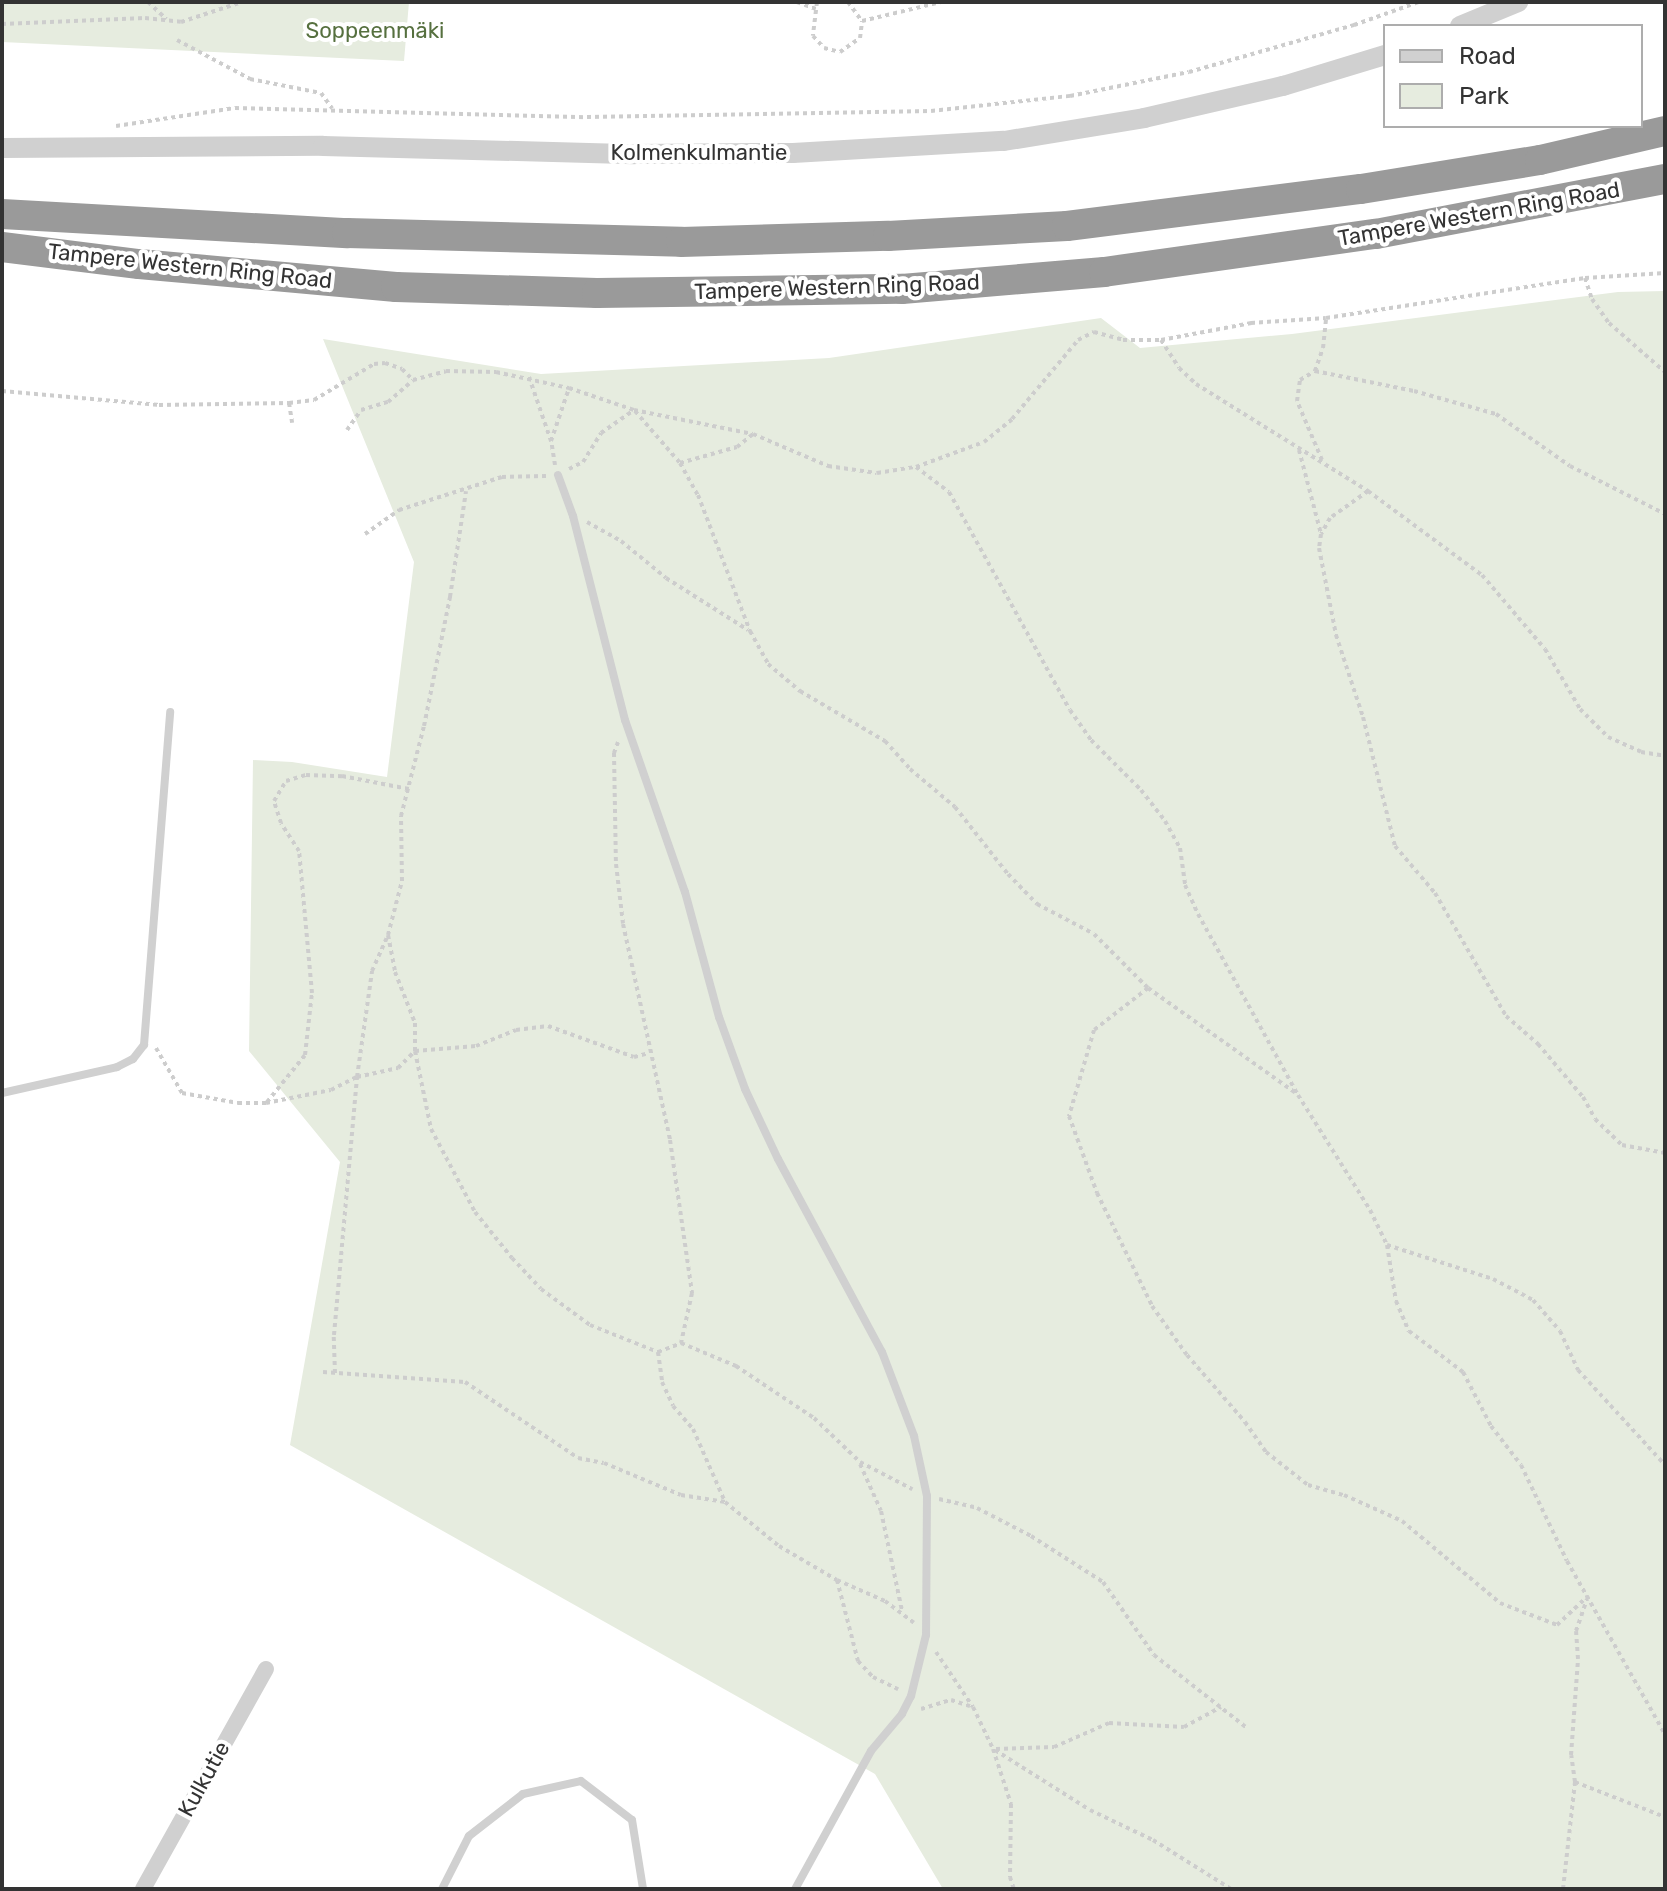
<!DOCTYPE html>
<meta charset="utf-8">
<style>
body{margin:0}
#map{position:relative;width:1667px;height:1891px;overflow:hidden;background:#fff;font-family:Rubik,sans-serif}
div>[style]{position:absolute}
.green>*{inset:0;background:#e6ecdf}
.path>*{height:4px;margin-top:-2px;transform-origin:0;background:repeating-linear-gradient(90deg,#cdcdcd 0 4px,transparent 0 8px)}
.service>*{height:8px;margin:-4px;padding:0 4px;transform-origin:4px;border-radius:4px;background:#d0d0d0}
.minor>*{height:16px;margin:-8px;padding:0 8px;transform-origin:8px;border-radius:8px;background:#d0d0d0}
.tertiary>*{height:20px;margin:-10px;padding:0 10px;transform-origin:10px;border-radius:10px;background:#d0d0d0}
.motorway>*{height:30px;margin:-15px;padding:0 15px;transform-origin:15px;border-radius:15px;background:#9a9a9a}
span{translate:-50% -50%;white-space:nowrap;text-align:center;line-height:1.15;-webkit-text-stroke:8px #fff;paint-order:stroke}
.park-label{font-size:22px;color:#56703f}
.street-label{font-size:22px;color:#333}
.frame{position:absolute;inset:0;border:4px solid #333;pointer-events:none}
.legend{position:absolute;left:1383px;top:24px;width:260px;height:104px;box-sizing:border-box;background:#fff;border:2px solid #adadad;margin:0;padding:10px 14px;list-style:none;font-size:24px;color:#333}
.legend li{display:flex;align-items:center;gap:16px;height:40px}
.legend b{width:40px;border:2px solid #adadad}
</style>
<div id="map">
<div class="green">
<i style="clip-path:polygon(2px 2px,409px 2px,404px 61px,2px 42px)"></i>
<i style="clip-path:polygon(1665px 291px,1665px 1889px,943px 1889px,875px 1774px,290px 1445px,340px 1162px,249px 1051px,253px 760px,292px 762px,387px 777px,414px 562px,323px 339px,541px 374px,829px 358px,1101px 318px,1140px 348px,1292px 334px,1618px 292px)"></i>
</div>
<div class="path">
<i style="left:148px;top:2px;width:25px;rotate:43deg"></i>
<i style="left:797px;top:2px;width:20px;rotate:20deg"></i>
<i style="left:817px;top:2px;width:34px;rotate:97deg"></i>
<i style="left:813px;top:36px;width:16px;rotate:47deg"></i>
<i style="left:824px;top:48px;width:16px;rotate:14deg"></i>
<i style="left:840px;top:52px;width:24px;rotate:-35deg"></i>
<i style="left:860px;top:38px;width:17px;rotate:-83deg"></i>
<i style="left:862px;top:21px;width:81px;rotate:-13.5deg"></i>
<i style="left:848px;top:2px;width:24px;rotate:54deg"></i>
<i style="left:2px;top:24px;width:143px;rotate:-2.4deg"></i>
<i style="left:145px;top:18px;width:36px;rotate:6deg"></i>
<i style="left:181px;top:22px;width:64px;rotate:-18.2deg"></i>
<i style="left:177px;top:40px;width:83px;rotate:28.1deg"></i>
<i style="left:250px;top:79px;width:72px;rotate:11.2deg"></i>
<i style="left:321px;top:93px;width:19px;rotate:54deg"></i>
<i style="left:116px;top:126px;width:120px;rotate:-8.6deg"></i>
<i style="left:235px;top:108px;width:352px;rotate:1.5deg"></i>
<i style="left:587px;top:117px;width:344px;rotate:-1deg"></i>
<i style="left:931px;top:111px;width:140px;rotate:-6.2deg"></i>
<i style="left:1070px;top:96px;width:121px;rotate:-11.4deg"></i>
<i style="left:1189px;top:72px;width:172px;rotate:-15.9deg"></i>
<i style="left:1354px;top:25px;width:69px;rotate:-19.5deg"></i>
<i style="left:1585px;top:278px;width:22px;rotate:72deg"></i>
<i style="left:1592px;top:299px;width:29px;rotate:55deg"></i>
<i style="left:1609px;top:323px;width:74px;rotate:41.2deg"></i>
<i style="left:1161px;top:340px;width:33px;rotate:57deg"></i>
<i style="left:1179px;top:368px;width:23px;rotate:43deg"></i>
<i style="left:1196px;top:384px;width:203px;rotate:31.9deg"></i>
<i style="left:1368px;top:491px;width:142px;rotate:36.4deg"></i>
<i style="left:1482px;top:575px;width:97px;rotate:49.6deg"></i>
<i style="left:1545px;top:649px;width:69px;rotate:59.7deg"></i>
<i style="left:1580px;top:709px;width:40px;rotate:45deg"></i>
<i style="left:1608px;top:737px;width:36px;rotate:24deg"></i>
<i style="left:1641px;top:752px;width:24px;rotate:9deg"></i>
<i style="left:1315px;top:371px;width:24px;rotate:-71deg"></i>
<i style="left:1323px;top:348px;width:29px;rotate:-84deg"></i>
<i style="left:529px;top:377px;width:68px;rotate:71deg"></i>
<i style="left:2px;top:391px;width:158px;rotate:5.1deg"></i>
<i style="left:159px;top:405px;width:130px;rotate:-0.9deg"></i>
<i style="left:289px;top:403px;width:25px;rotate:-7deg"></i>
<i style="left:314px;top:400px;width:70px;rotate:-31deg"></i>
<i style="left:374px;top:364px;width:11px;rotate:-5deg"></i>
<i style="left:385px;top:363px;width:18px;rotate:19deg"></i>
<i style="left:402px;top:369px;width:16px;rotate:45deg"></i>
<i style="left:289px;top:403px;width:20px;rotate:81deg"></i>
<i style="left:635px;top:411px;width:69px;rotate:49.1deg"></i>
<i style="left:680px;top:463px;width:37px;rotate:61deg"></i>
<i style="left:698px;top:495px;width:146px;rotate:69.1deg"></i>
<i style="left:750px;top:631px;width:38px;rotate:61deg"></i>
<i style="left:768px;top:664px;width:42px;rotate:40.2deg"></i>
<i style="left:800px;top:691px;width:99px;rotate:30.5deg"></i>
<i style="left:885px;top:741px;width:38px;rotate:48deg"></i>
<i style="left:910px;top:769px;width:59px;rotate:40.2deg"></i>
<i style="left:955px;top:807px;width:85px;rotate:51.7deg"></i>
<i style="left:1008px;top:874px;width:42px;rotate:46deg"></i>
<i style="left:1037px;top:904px;width:64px;rotate:27.8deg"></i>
<i style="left:1094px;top:934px;width:76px;rotate:45deg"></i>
<i style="left:1148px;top:988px;width:181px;rotate:35.4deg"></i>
<i style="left:347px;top:430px;width:24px;rotate:-55deg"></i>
<i style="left:361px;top:410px;width:28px;rotate:-17deg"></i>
<i style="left:388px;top:402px;width:33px;rotate:-41deg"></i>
<i style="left:413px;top:380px;width:34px;rotate:-15deg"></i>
<i style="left:446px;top:371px;width:50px;rotate:1.1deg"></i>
<i style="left:496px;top:372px;width:75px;rotate:12.4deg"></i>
<i style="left:569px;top:388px;width:69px;rotate:18.7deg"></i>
<i style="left:634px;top:410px;width:121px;rotate:11.4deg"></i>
<i style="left:753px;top:434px;width:82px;rotate:23.1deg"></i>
<i style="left:828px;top:466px;width:49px;rotate:8.1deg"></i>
<i style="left:877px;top:473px;width:39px;rotate:-9deg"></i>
<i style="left:916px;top:467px;width:72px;rotate:-20.2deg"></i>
<i style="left:984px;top:442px;width:36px;rotate:-39deg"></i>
<i style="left:1012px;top:419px;width:103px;rotate:-50.1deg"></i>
<i style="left:1078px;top:340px;width:18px;rotate:-27deg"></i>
<i style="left:1094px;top:332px;width:30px;rotate:15deg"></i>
<i style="left:1123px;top:340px;width:38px"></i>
<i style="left:1161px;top:340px;width:92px;rotate:-10.7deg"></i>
<i style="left:1251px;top:323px;width:75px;rotate:-3.8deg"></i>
<i style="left:1326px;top:318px;width:262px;rotate:-8.8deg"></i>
<i style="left:1585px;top:278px;width:80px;rotate:-3.6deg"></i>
<i style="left:1299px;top:450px;width:87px;rotate:75.3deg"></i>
<i style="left:1322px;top:460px;width:64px;rotate:-113deg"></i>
<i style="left:1297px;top:401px;width:21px;rotate:-82deg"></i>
<i style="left:1300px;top:380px;width:17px;rotate:-31deg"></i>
<i style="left:1315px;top:371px;width:101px;rotate:11.4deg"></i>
<i style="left:1414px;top:391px;width:85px;rotate:15.7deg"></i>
<i style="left:1496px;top:414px;width:90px;rotate:35.1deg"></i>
<i style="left:1570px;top:466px;width:106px;rotate:26.8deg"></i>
<i style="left:680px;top:463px;width:59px;rotate:-15.7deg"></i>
<i style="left:737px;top:447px;width:21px;rotate:-39deg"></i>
<i style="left:555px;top:465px;width:24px;rotate:-99deg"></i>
<i style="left:551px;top:441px;width:56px;rotate:-71.2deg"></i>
<i style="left:916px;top:467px;width:41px;rotate:37.1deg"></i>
<i style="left:949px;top:492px;width:249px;rotate:61deg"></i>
<i style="left:1070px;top:710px;width:37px;rotate:55deg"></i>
<i style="left:1091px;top:740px;width:71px;rotate:45deg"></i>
<i style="left:1141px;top:790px;width:39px;rotate:52deg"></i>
<i style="left:1165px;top:821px;width:31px;rotate:61deg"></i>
<i style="left:1180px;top:848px;width:37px;rotate:82deg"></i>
<i style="left:1185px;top:885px;width:32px;rotate:66deg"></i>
<i style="left:1198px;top:914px;width:207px;rotate:61.1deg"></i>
<i style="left:1298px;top:1095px;width:136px;rotate:57.9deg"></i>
<i style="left:1370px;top:1210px;width:39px;rotate:64deg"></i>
<i style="left:1387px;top:1245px;width:57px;rotate:80.9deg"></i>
<i style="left:1396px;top:1301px;width:33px;rotate:67deg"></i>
<i style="left:1409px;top:1331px;width:68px;rotate:37.2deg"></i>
<i style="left:1463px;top:1372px;width:61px;rotate:62.6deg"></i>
<i style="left:1491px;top:1426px;width:49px;rotate:52.4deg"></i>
<i style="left:1521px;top:1465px;width:106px;rotate:64.4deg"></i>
<i style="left:1567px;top:1561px;width:199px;rotate:60.5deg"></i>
<i style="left:569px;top:469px;width:16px;rotate:-27deg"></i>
<i style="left:583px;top:462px;width:34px;rotate:-58deg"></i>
<i style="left:601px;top:433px;width:40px;rotate:-34.9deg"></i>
<i style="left:1368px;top:491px;width:47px;rotate:144.6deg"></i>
<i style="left:1330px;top:518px;width:18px;rotate:119deg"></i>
<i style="left:1321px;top:534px;width:14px;rotate:98deg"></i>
<i style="left:1319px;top:548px;width:89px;rotate:78.9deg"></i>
<i style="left:1336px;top:635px;width:86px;rotate:71.8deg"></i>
<i style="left:1363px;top:717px;width:133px;rotate:76.1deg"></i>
<i style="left:1395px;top:846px;width:62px;rotate:49.6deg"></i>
<i style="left:1435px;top:893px;width:142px;rotate:60deg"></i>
<i style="left:1506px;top:1016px;width:43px;rotate:41.2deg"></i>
<i style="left:1538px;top:1044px;width:70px;rotate:49.7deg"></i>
<i style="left:1583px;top:1097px;width:25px;rotate:61deg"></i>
<i style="left:1595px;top:1119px;width:37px;rotate:44deg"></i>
<i style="left:1622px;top:1145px;width:44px;rotate:10.5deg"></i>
<i style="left:587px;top:522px;width:39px;rotate:29deg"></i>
<i style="left:621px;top:541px;width:58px;rotate:39.4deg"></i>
<i style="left:666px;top:578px;width:97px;rotate:32.4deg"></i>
<i style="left:365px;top:534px;width:42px;rotate:-35.2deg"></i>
<i style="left:399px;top:510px;width:108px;rotate:-17.8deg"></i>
<i style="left:502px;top:477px;width:44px;rotate:-1.3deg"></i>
<i style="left:618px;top:742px;width:12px;rotate:110deg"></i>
<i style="left:614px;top:753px;width:111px;rotate:89deg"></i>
<i style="left:616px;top:864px;width:60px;rotate:83.3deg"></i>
<i style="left:623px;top:924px;width:221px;rotate:77.7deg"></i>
<i style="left:670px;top:1140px;width:155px;rotate:81.8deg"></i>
<i style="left:692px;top:1293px;width:51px;rotate:102.4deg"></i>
<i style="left:388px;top:935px;width:38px;rotate:79deg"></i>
<i style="left:395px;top:972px;width:55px;rotate:68.6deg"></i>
<i style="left:415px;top:1023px;width:28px;rotate:90deg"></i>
<i style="left:415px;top:1051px;width:80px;rotate:78.4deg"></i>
<i style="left:431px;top:1129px;width:94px;rotate:62.1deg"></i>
<i style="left:475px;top:1212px;width:59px;rotate:51.2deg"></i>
<i style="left:512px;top:1258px;width:42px;rotate:46.9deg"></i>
<i style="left:541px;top:1289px;width:61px;rotate:36.3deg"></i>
<i style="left:590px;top:1325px;width:73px;rotate:21.7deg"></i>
<i style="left:658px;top:1352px;width:25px;rotate:-21deg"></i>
<i style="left:681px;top:1343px;width:60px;rotate:22.7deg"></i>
<i style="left:736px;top:1366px;width:94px;rotate:33.7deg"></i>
<i style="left:814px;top:1418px;width:64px;rotate:43.7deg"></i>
<i style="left:860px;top:1462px;width:59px;rotate:27.4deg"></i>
<i style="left:1148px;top:988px;width:68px;rotate:142.1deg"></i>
<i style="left:1094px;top:1030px;width:90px;rotate:106.2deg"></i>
<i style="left:1069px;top:1116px;width:82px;rotate:70deg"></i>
<i style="left:1097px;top:1193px;width:126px;rotate:64deg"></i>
<i style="left:1152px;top:1306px;width:60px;rotate:54.5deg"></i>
<i style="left:1187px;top:1355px;width:89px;rotate:49.1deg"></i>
<i style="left:1245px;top:1422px;width:37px;rotate:55deg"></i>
<i style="left:1266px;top:1452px;width:53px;rotate:38.2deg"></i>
<i style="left:1308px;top:1485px;width:37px;rotate:16deg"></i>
<i style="left:1344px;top:1495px;width:64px;rotate:24.1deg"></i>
<i style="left:1402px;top:1521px;width:128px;rotate:39.9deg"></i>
<i style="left:1500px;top:1603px;width:61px;rotate:21.1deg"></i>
<i style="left:1557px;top:1625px;width:42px;rotate:-43.1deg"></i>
<i style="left:156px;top:1048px;width:52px;rotate:60deg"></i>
<i style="left:182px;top:1093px;width:57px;rotate:10.1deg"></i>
<i style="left:238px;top:1103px;width:28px"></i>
<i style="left:266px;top:1103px;width:66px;rotate:-11.3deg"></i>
<i style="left:331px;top:1090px;width:29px;rotate:-27deg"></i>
<i style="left:357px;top:1077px;width:42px;rotate:-12.4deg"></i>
<i style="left:398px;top:1068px;width:24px;rotate:-45deg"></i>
<i style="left:415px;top:1051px;width:61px;rotate:-4.7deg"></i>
<i style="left:476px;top:1046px;width:43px;rotate:-21.8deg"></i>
<i style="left:516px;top:1030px;width:32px;rotate:-7deg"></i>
<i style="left:548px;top:1026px;width:91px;rotate:19.8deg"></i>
<i style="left:634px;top:1057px;width:16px;rotate:-15deg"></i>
<i style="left:267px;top:1102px;width:60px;rotate:-51deg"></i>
<i style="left:305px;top:1055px;width:62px;rotate:-83.6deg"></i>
<i style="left:312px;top:993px;width:143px;rotate:-95.2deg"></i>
<i style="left:299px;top:851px;width:33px;rotate:-123deg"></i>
<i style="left:281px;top:823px;width:23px;rotate:-108deg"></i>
<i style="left:274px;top:801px;width:23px;rotate:-59deg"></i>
<i style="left:286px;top:781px;width:21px;rotate:-17deg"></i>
<i style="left:306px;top:775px;width:36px;rotate:2deg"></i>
<i style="left:342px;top:776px;width:68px;rotate:11deg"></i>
<i style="left:1387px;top:1245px;width:111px;rotate:17.8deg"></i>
<i style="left:1493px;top:1279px;width:45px;rotate:27.7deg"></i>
<i style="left:1533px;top:1300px;width:41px;rotate:48.9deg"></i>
<i style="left:1560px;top:1331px;width:43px;rotate:65.2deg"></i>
<i style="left:1578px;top:1370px;width:129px;rotate:47.5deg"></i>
<i style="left:658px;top:1352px;width:30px;rotate:82deg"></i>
<i style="left:662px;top:1382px;width:26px;rotate:65deg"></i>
<i style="left:673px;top:1406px;width:30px;rotate:49deg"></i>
<i style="left:693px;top:1429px;width:80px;rotate:66.3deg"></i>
<i style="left:725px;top:1502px;width:70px;rotate:39.2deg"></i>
<i style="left:779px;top:1546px;width:67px;rotate:30.4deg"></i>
<i style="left:837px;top:1580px;width:52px;rotate:23.6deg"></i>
<i style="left:885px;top:1601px;width:36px;rotate:37deg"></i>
<i style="left:323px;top:1372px;width:142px;rotate:4deg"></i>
<i style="left:465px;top:1382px;width:136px;rotate:33.9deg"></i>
<i style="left:578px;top:1458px;width:26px;rotate:11deg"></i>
<i style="left:604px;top:1463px;width:83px;rotate:22.6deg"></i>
<i style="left:681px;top:1495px;width:45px;rotate:9deg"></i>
<i style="left:335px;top:1373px;width:38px;rotate:-92deg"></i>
<i style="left:334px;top:1335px;width:259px;rotate:-84.9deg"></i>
<i style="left:357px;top:1077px;width:107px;rotate:-81.9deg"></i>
<i style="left:372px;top:971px;width:39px;rotate:-66deg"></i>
<i style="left:388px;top:935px;width:56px;rotate:-75.5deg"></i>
<i style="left:402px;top:881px;width:65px;rotate:-90.9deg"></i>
<i style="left:401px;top:816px;width:93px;rotate:-75.7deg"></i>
<i style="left:424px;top:726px;width:132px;rotate:-78.6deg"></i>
<i style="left:450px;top:597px;width:107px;rotate:-81.4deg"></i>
<i style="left:860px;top:1464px;width:51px;rotate:65.9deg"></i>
<i style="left:881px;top:1511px;width:102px;rotate:78.1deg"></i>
<i style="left:939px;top:1499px;width:39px;rotate:13deg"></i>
<i style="left:977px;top:1508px;width:61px;rotate:27.4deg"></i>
<i style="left:1031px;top:1536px;width:85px;rotate:32.6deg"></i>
<i style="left:1103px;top:1582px;width:89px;rotate:55.1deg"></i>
<i style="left:1154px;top:1655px;width:118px;rotate:38.1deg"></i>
<i style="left:837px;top:1580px;width:84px;rotate:75.5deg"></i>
<i style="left:858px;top:1661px;width:22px;rotate:47deg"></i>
<i style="left:873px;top:1677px;width:28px;rotate:26deg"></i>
<i style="left:936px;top:1652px;width:66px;rotate:56.1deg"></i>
<i style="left:973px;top:1707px;width:47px;rotate:64.5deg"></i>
<i style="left:993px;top:1749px;width:58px;rotate:71.9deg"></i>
<i style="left:1011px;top:1804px;width:73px;rotate:90.8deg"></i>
<i style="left:1010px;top:1877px;width:13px;rotate:72deg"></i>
<i style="left:921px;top:1709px;width:31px;rotate:-17deg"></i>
<i style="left:951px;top:1700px;width:20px;rotate:18deg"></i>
<i style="left:996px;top:1749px;width:58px;rotate:-2deg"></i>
<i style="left:1054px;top:1747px;width:60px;rotate:-23.6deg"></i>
<i style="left:1109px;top:1723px;width:75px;rotate:3.1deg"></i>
<i style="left:1184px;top:1727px;width:42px;rotate:-28.4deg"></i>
<i style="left:995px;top:1750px;width:112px;rotate:32.3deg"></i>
<i style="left:1090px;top:1810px;width:70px;rotate:25.5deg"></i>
<i style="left:1153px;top:1840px;width:92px;rotate:32.1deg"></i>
<i style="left:1575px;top:1782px;width:97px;rotate:21.3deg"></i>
<i style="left:1563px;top:1889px;width:108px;rotate:-83.6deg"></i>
<i style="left:1575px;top:1782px;width:27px;rotate:-98deg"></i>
<i style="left:1571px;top:1755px;width:96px;rotate:-85.8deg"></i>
<i style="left:1578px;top:1659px;width:28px;rotate:-94deg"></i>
<i style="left:1576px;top:1631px;width:34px;rotate:-71deg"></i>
</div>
<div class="service">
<i style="left:558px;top:475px;width:44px;rotate:69.9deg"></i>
<i style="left:573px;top:516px;width:211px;rotate:75.7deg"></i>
<i style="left:625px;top:720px;width:182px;rotate:70.8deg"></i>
<i style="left:685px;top:892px;width:130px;rotate:74.8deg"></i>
<i style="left:719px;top:1017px;width:77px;rotate:70.1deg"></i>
<i style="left:745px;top:1089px;width:77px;rotate:64.8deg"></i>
<i style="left:778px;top:1159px;width:219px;rotate:61.7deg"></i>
<i style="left:882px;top:1352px;width:90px;rotate:69.1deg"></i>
<i style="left:914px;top:1436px;width:61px;rotate:77.8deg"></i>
<i style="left:927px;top:1496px;width:139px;rotate:90.4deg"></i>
<i style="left:926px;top:1635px;width:63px;rotate:103.8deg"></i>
<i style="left:911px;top:1696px;width:20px;rotate:117deg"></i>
<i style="left:902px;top:1714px;width:48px;rotate:130deg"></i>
<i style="left:871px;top:1751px;width:158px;rotate:118.8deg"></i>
<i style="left:2px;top:1093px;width:118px;rotate:-12.7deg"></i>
<i style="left:117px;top:1067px;width:18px;rotate:-27deg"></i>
<i style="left:133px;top:1059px;width:18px;rotate:-52deg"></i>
<i style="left:144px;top:1045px;width:334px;rotate:-85.5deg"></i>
<i style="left:442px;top:1889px;width:59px;rotate:-63deg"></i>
<i style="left:469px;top:1836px;width:68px;rotate:-37.9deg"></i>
<i style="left:523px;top:1794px;width:59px;rotate:-12.6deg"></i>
<i style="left:581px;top:1781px;width:64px;rotate:37.4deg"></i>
<i style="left:632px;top:1820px;width:70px;rotate:80.9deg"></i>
</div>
<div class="minor">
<i style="left:143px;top:1889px;width:252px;rotate:-60.8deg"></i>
</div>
<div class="tertiary">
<i style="left:1460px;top:26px;width:63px;rotate:-22.5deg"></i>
<i style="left:2px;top:148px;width:321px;rotate:-0.4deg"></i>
<i style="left:323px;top:146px;width:311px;rotate:1.5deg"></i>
<i style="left:634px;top:154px;width:159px;rotate:-0.4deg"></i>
<i style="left:793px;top:153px;width:211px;rotate:-3.3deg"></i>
<i style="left:1004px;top:141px;width:142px;rotate:-9.3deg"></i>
<i style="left:1144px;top:118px;width:143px;rotate:-13deg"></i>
<i style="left:1283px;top:86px;width:107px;rotate:-16.9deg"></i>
</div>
<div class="motorway">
<i style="left:2px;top:214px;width:346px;rotate:3.2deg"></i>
<i style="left:347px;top:233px;width:334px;rotate:1.5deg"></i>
<i style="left:681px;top:242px;width:207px;rotate:-1.7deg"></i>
<i style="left:888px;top:236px;width:179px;rotate:-3.2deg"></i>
<i style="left:1067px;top:226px;width:296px;rotate:-7.2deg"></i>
<i style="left:1361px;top:189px;width:181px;rotate:-9.2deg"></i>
<i style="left:1540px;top:160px;width:128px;rotate:-13.1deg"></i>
<i style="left:2px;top:247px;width:138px;rotate:7.1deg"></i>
<i style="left:139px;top:264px;width:258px;rotate:5.1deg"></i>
<i style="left:396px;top:287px;width:201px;rotate:1.7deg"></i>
<i style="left:597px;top:293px;width:305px;rotate:-0.8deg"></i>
<i style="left:902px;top:289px;width:203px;rotate:-4.8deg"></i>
<i style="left:1104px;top:272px;width:275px;rotate:-8deg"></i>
<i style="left:1376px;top:234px;width:294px;rotate:-10.8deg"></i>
</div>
<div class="park-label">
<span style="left:375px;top:31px">Soppeenmäki</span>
</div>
<div class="street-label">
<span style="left:699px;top:153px">Kolmenkulmantie</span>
<span style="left:1479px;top:214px;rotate:-10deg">Tampere Western Ring Road</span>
<span style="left:190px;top:266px;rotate:6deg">Tampere Western Ring Road</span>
<span style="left:837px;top:287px;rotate:-2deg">Tampere Western Ring Road</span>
<span style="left:204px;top:1779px;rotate:-61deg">Kulkutie</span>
</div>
<div class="frame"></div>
<ul class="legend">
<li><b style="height:10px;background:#d0d0d0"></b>Road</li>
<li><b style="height:22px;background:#e6ecdf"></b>Park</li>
</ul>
</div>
